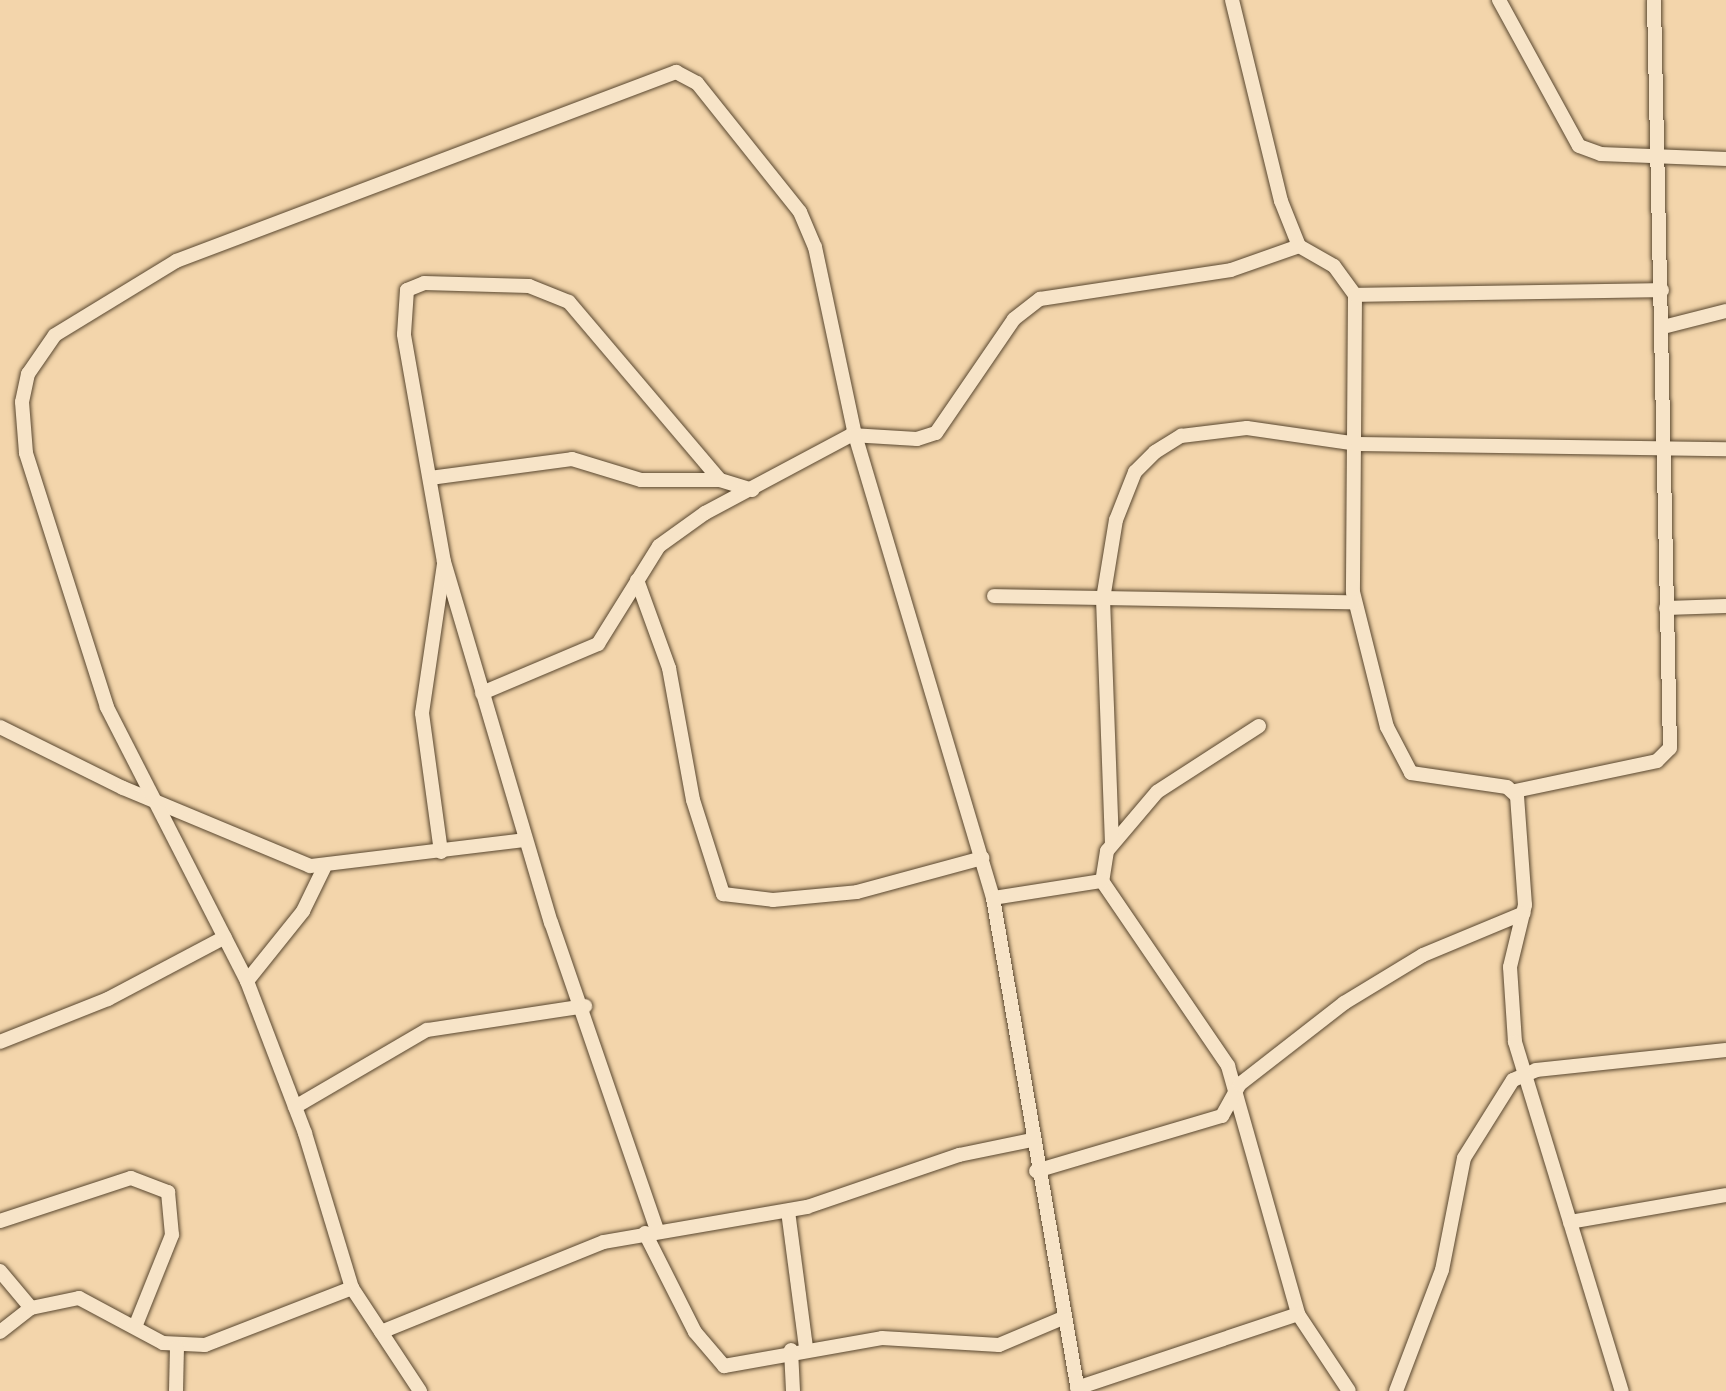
<!DOCTYPE html>
<style>
body{margin:0}
#map{position:relative;width:1726px;height:1391px;overflow:hidden;background:#f3d5ab;font-family:"IM FELL Great Primer",serif}
div>[style]{position:absolute}
.roads{filter:drop-shadow(0 0 2px #59472f) drop-shadow(0 0 2px #59472f)}
.minor>*{height:14px;margin:-7px;padding:0 7px;transform-origin:7px;border-radius:7px;background:#f7e4c8}
span{translate:-50% -50%;white-space:nowrap;text-align:center;line-height:1.15;-webkit-text-stroke:6px #f7e4c8;paint-order:stroke}
</style>
<div id="map">
<div class="roads">
<div class="minor">
<i style="left:1232px;top:0;width:207px;rotate:76.3deg"></i>
<i style="left:1281px;top:201px;width:48px;rotate:68.2deg"></i>
<i style="left:1299px;top:246px;width:40px;rotate:29.7deg"></i>
<i style="left:1334px;top:266px;width:36px;rotate:54deg"></i>
<i style="left:1355px;top:295px;width:297px;rotate:90.4deg"></i>
<i style="left:1353px;top:592px;width:139px;rotate:75.9deg"></i>
<i style="left:1387px;top:727px;width:52px;rotate:62.4deg"></i>
<i style="left:1411px;top:773px;width:97px;rotate:8.3deg"></i>
<i style="left:1507px;top:787px;width:13px;rotate:42deg"></i>
<i style="left:1517px;top:796px;width:109px;rotate:85.8deg"></i>
<i style="left:1525px;top:905px;width:64px;rotate:103.6deg"></i>
<i style="left:1510px;top:967px;width:75px;rotate:86.2deg"></i>
<i style="left:1515px;top:1042px;width:365px;rotate:73deg"></i>
<i style="left:1499px;top:0;width:166px;rotate:61.3deg"></i>
<i style="left:1579px;top:146px;width:23px;rotate:20deg"></i>
<i style="left:1601px;top:154px;width:125px;rotate:2.3deg"></i>
<i style="left:1355px;top:295px;width:307px;rotate:-0.9deg"></i>
<i style="left:1663px;top:327px;width:65px;rotate:-14.3deg"></i>
<i style="left:430px;top:478px;width:143px;rotate:-7.6deg"></i>
<i style="left:572px;top:459px;width:72px;rotate:16.9deg"></i>
<i style="left:641px;top:480px;width:79px"></i>
<i style="left:720px;top:480px;width:34px;rotate:17deg"></i>
<i style="left:637px;top:580px;width:94px;rotate:70deg"></i>
<i style="left:669px;top:668px;width:134px;rotate:79.7deg"></i>
<i style="left:693px;top:800px;width:99px;rotate:72.3deg"></i>
<i style="left:723px;top:894px;width:50px;rotate:6.8deg"></i>
<i style="left:773px;top:900px;width:84px;rotate:-5.4deg"></i>
<i style="left:857px;top:892px;width:130px;rotate:-15.2deg"></i>
<i style="left:994px;top:596px;width:360px;rotate:1deg"></i>
<i style="left:1666px;top:608px;width:60px;rotate:-1.9deg"></i>
<i style="left:482px;top:693px;width:126px;rotate:-22.9deg"></i>
<i style="left:598px;top:644px;width:115px;rotate:-58.1deg"></i>
<i style="left:659px;top:546px;width:57px;rotate:-35.7deg"></i>
<i style="left:705px;top:513px;width:166px;rotate:-28.1deg"></i>
<i style="left:851px;top:435px;width:66px;rotate:3.5deg"></i>
<i style="left:917px;top:439px;width:20px;rotate:-18deg"></i>
<i style="left:936px;top:433px;width:138px;rotate:-55.6deg"></i>
<i style="left:1014px;top:319px;width:33px;rotate:-38deg"></i>
<i style="left:1040px;top:299px;width:193px;rotate:-8.6deg"></i>
<i style="left:1231px;top:270px;width:72px;rotate:-19.4deg"></i>
<i style="left:1259px;top:726px;width:121px;rotate:147.1deg"></i>
<i style="left:1157px;top:792px;width:77px;rotate:130.3deg"></i>
<i style="left:1107px;top:851px;width:30px;rotate:99deg"></i>
<i style="left:1102px;top:881px;width:224px;rotate:55.7deg"></i>
<i style="left:1228px;top:1066px;width:258px;rotate:74.2deg"></i>
<i style="left:1298px;top:1314px;width:92px;rotate:56.5deg"></i>
<i style="left:0;top:727px;width:137px;rotate:26.4deg"></i>
<i style="left:123px;top:788px;width:203px;rotate:22.6deg"></i>
<i style="left:310px;top:866px;width:217px;rotate:-6.9deg"></i>
<i style="left:1515px;top:791px;width:145px;rotate:-11.9deg"></i>
<i style="left:1657px;top:761px;width:18px;rotate:-45deg"></i>
<i style="left:1670px;top:748px;width:748px;rotate:-91.23deg"></i>
<i style="left:1112px;top:844px;width:245px;rotate:-92.1deg"></i>
<i style="left:1103px;top:599px;width:80px;rotate:-80.7deg"></i>
<i style="left:1116px;top:520px;width:52px;rotate:-68.4deg"></i>
<i style="left:1135px;top:472px;width:28px;rotate:-45deg"></i>
<i style="left:1155px;top:452px;width:31px;rotate:-32deg"></i>
<i style="left:1181px;top:436px;width:66px;rotate:-6.9deg"></i>
<i style="left:1247px;top:428px;width:112px;rotate:8.2deg"></i>
<i style="left:1358px;top:444px;width:368px;rotate:0.8deg"></i>
<i style="left:441px;top:852px;width:140px;rotate:-97.8deg"></i>
<i style="left:422px;top:713px;width:151px;rotate:-81.6deg"></i>
<i style="left:993px;top:898px;width:110px;rotate:-8.9deg"></i>
<i style="left:247px;top:981px;width:90px;rotate:-51.3deg"></i>
<i style="left:303px;top:911px;width:48px;rotate:-64deg"></i>
<i style="left:0;top:1042px;width:116px;rotate:-21.7deg"></i>
<i style="left:108px;top:999px;width:132px;rotate:-27.9deg"></i>
<i style="left:295px;top:1107px;width:153px;rotate:-30.3deg"></i>
<i style="left:427px;top:1030px;width:160px;rotate:-8.6deg"></i>
<i style="left:1036px;top:1171px;width:194px;rotate:-16.5deg"></i>
<i style="left:1222px;top:1116px;width:37px;rotate:-61deg"></i>
<i style="left:1240px;top:1084px;width:132px;rotate:-37.9deg"></i>
<i style="left:1344px;top:1003px;width:92px;rotate:-31.3deg"></i>
<i style="left:1423px;top:955px;width:109px;rotate:-22.6deg"></i>
<i style="left:788px;top:1211px;width:137px;rotate:82.5deg"></i>
<i style="left:0;top:1221px;width:138px;rotate:-18.2deg"></i>
<i style="left:131px;top:1178px;width:40px;rotate:21deg"></i>
<i style="left:168px;top:1192px;width:43px;rotate:84.7deg"></i>
<i style="left:172px;top:1235px;width:99px;rotate:111.9deg"></i>
<i style="left:1570px;top:1222px;width:158px;rotate:-9.8deg"></i>
<i style="left:657px;top:1230px;width:325px;rotate:-109deg"></i>
<i style="left:551px;top:923px;width:377px;rotate:-106.5deg"></i>
<i style="left:444px;top:562px;width:231px;rotate:-100deg"></i>
<i style="left:404px;top:334px;width:44px;rotate:-86.1deg"></i>
<i style="left:407px;top:290px;width:18px;rotate:-22deg"></i>
<i style="left:424px;top:283px;width:105px;rotate:1.6deg"></i>
<i style="left:529px;top:286px;width:43px;rotate:21.8deg"></i>
<i style="left:569px;top:302px;width:233px;rotate:49.7deg"></i>
<i style="left:645px;top:1233px;width:111px;rotate:63.2deg"></i>
<i style="left:695px;top:1332px;width:45px;rotate:49.5deg"></i>
<i style="left:724px;top:1366px;width:160px;rotate:-10deg"></i>
<i style="left:882px;top:1338px;width:117px;rotate:3.4deg"></i>
<i style="left:999px;top:1345px;width:69px;rotate:-22.9deg"></i>
<i style="left:0;top:1271px;width:48px;rotate:50deg"></i>
<i style="left:0;top:1332px;width:39px;rotate:-38deg"></i>
<i style="left:31px;top:1308px;width:49px;rotate:-11.8deg"></i>
<i style="left:79px;top:1298px;width:95px;rotate:28.2deg"></i>
<i style="left:163px;top:1343px;width:42px;rotate:2.7deg"></i>
<i style="left:205px;top:1345px;width:158px;rotate:-21.2deg"></i>
<i style="left:381px;top:1332px;width:240px;rotate:-22deg"></i>
<i style="left:604px;top:1242px;width:206px;rotate:-9.8deg"></i>
<i style="left:807px;top:1207px;width:161px;rotate:-18.9deg"></i>
<i style="left:959px;top:1155px;width:75px;rotate:-11.6deg"></i>
<i style="left:791px;top:1350px;width:41px;rotate:87.2deg"></i>
<i style="left:1077px;top:1388px;width:233px;rotate:-18.5deg"></i>
<i style="left:176px;top:1391px;width:44px;rotate:-88.7deg"></i>
<i style="left:420px;top:1391px;width:123px;rotate:-123.4deg"></i>
<i style="left:352px;top:1288px;width:162px;rotate:-106.9deg"></i>
<i style="left:305px;top:1133px;width:163px;rotate:-110.9deg"></i>
<i style="left:247px;top:981px;width:308px;rotate:-117.1deg"></i>
<i style="left:107px;top:707px;width:267px;rotate:-107.7deg"></i>
<i style="left:26px;top:453px;width:51px;rotate:-94.5deg"></i>
<i style="left:22px;top:402px;width:29px;rotate:-78deg"></i>
<i style="left:28px;top:374px;width:47px;rotate:-55.3deg"></i>
<i style="left:55px;top:335px;width:142px;rotate:-31.4deg"></i>
<i style="left:176px;top:261px;width:535px;rotate:-20.71deg"></i>
<i style="left:676px;top:72px;width:24px;rotate:28deg"></i>
<i style="left:697px;top:83px;width:165px;rotate:51.4deg"></i>
<i style="left:800px;top:212px;width:38px;rotate:67deg"></i>
<i style="left:815px;top:247px;width:192px;rotate:78deg"></i>
<i style="left:855px;top:435px;width:483px;rotate:73.4deg"></i>
<i style="left:993px;top:898px;width:500px;rotate:80.22deg"></i>
<i style="left:1396px;top:1391px;width:129px;rotate:-69.2deg"></i>
<i style="left:1442px;top:1270px;width:114px;rotate:-78.9deg"></i>
<i style="left:1464px;top:1158px;width:92px;rotate:-57.9deg"></i>
<i style="left:1513px;top:1080px;width:25px;rotate:-23deg"></i>
<i style="left:1536px;top:1070px;width:191px;rotate:-6deg"></i>
</div>
</div>
</div>
